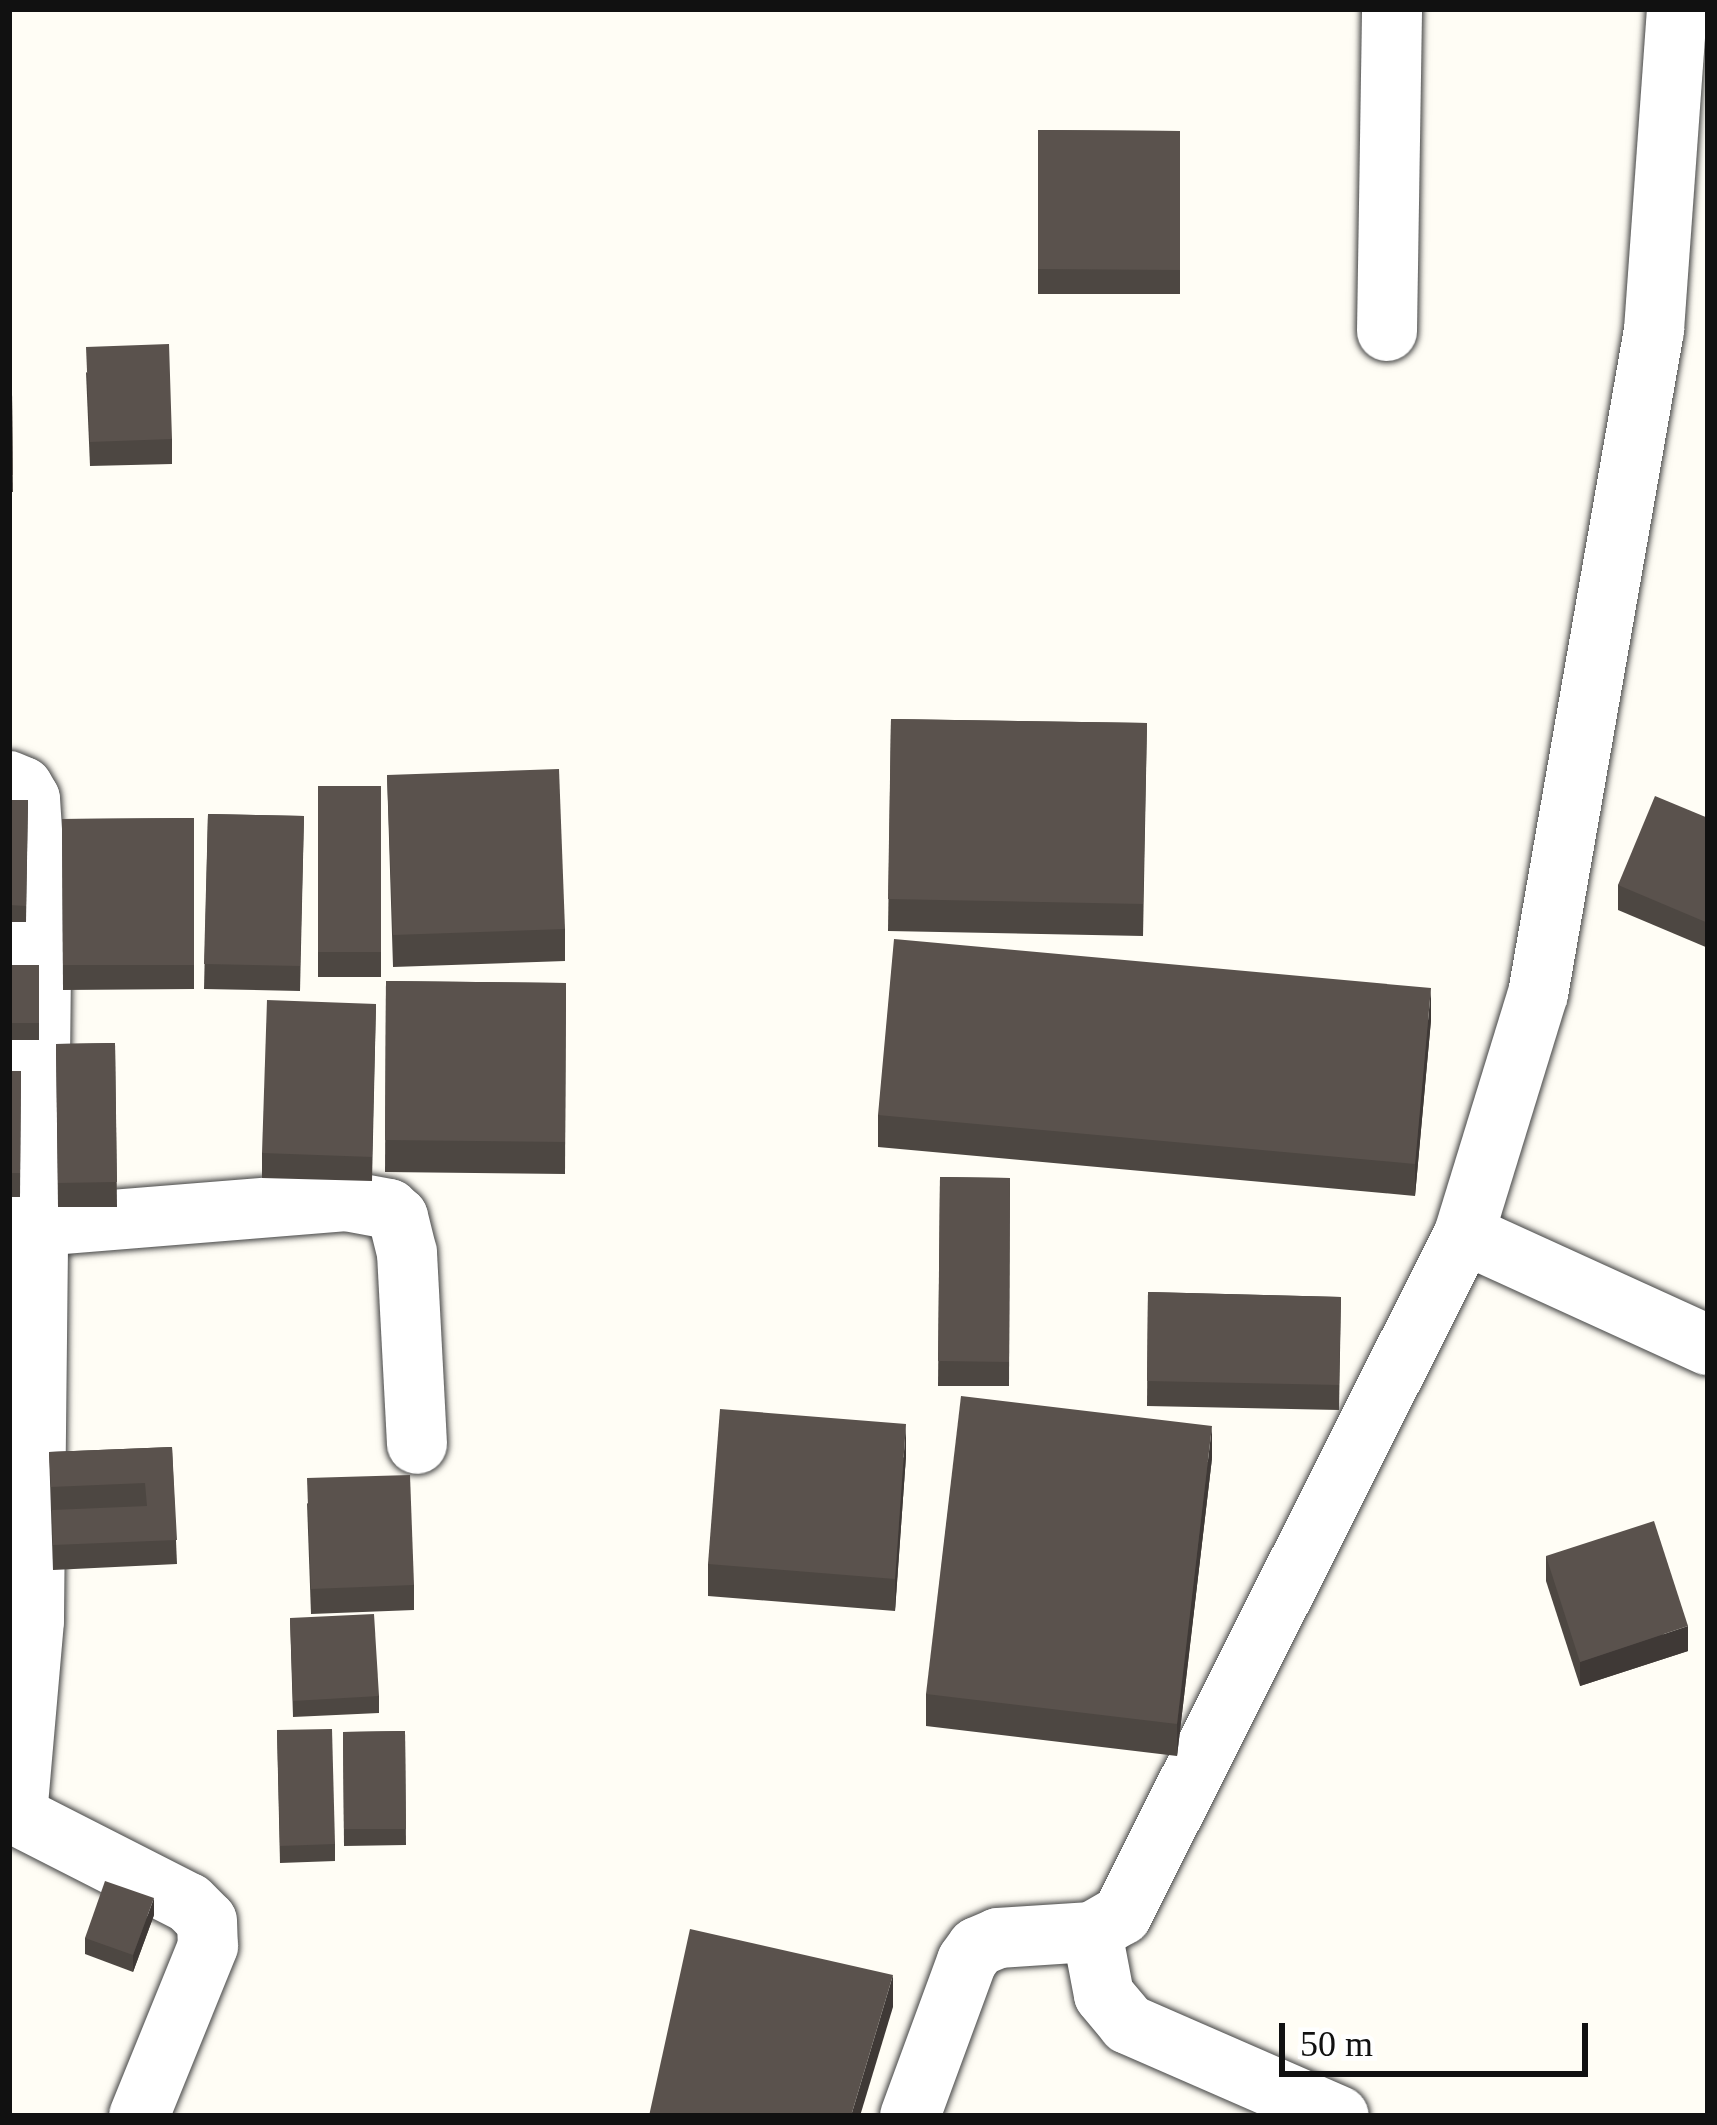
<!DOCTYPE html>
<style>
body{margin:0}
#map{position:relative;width:1717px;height:2125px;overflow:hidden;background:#fffdf5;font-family:"Times New Roman",serif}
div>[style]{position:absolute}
.roads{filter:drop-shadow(0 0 3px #444) drop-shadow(0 0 3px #444)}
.minor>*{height:60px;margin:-30px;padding:0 30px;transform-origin:30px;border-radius:30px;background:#fff}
.wall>*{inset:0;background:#4d4742}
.shaded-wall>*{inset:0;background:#3f3936}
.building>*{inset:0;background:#5a524d}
span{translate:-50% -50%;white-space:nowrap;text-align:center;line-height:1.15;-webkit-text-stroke:12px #fff;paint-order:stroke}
.frame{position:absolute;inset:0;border:12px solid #111;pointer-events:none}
.scale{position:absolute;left:1279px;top:2023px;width:309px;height:54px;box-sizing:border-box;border:6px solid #111;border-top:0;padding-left:15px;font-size:36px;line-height:42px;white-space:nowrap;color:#111;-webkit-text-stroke:9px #fff;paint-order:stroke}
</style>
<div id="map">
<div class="roads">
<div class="minor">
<i style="left:1387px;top:331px;width:322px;rotate:-89.1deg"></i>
<i style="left:9px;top:781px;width:15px;rotate:23deg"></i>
<i style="left:23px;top:787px;width:14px;rotate:60deg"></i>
<i style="left:30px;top:799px;width:170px;rotate:86.3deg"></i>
<i style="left:41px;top:969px;width:652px;rotate:90.62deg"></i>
<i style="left:34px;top:1621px;width:185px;rotate:95deg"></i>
<i style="left:18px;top:1805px;width:13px;rotate:135deg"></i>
<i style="left:38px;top:1226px;width:309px;rotate:-4.6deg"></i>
<i style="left:346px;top:1201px;width:44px;rotate:10.5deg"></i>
<i style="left:389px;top:1209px;width:12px;rotate:42deg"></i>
<i style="left:398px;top:1217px;width:37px;rotate:76deg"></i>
<i style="left:407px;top:1253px;width:191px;rotate:87deg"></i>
<i style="left:1464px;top:1234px;width:268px;rotate:24.5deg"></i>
<i style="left:14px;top:1814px;width:196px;rotate:27deg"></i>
<i style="left:189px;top:1903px;width:25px;rotate:45deg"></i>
<i style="left:207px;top:1921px;width:25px;rotate:88deg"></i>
<i style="left:208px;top:1946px;width:183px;rotate:112.1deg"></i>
<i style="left:1092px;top:1932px;width:64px;rotate:79.2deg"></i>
<i style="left:1104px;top:1995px;width:38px;rotate:50deg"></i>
<i style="left:1128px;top:2024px;width:230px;rotate:23.6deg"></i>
<i style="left:910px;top:2116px;width:165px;rotate:-69.8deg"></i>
<i style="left:967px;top:1961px;width:17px;rotate:-54deg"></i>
<i style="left:977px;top:1947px;width:23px;rotate:-23deg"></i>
<i style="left:998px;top:1938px;width:94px;rotate:-3.7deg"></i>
<i style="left:1092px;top:1932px;width:34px;rotate:-30deg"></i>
<i style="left:1122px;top:1915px;width:762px;rotate:-63.33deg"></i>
<i style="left:1464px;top:1234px;width:251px;rotate:-72.9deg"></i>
<i style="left:1538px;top:994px;width:674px;rotate:-80.09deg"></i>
<i style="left:1654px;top:330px;width:322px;rotate:-85.9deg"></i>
</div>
</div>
<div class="wall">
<i style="clip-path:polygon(1038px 130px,1180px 131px,1180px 294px,1038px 294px)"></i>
<i style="clip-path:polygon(86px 372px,172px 439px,172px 464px,90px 466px)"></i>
<i style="clip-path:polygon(9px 393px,12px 393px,13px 492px,9px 492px)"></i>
<i style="clip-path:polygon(891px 719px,1147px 723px,1143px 936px,888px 931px)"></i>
<i style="clip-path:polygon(387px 775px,565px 929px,565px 961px,393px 967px)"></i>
<i style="clip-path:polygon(318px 786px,381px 786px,381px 977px,318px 977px)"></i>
<i style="clip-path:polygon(9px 800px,28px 800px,26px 922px,9px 922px)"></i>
<i style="clip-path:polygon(208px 814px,304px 816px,300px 991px,204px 989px)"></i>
<i style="clip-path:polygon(194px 818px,194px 989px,63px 990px,62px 819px)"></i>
<i style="clip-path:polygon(1708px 818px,1708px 948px,1618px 910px,1618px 885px)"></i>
<i style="clip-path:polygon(9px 965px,39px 965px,39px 1040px,9px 1040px)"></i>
<i style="clip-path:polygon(386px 981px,566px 983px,565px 1174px,385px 1172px)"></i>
<i style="clip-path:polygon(376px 1004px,372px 1181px,262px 1178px,262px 1153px)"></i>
<i style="clip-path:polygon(1431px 1020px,1415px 1196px,878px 1147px,878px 1115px)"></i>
<i style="clip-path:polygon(115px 1043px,117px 1207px,58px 1207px,56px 1044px)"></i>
<i style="clip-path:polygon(9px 1071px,21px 1071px,20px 1197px,9px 1197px)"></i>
<i style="clip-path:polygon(940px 1177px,1010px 1178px,1009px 1386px,938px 1386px)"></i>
<i style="clip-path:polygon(1148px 1292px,1341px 1297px,1339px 1410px,1147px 1406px)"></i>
<i style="clip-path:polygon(172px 1447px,177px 1564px,53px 1570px,49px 1452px)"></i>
<i style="clip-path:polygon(906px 1456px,895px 1611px,708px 1596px,708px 1564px)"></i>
<i style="clip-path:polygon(1212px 1458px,1177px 1756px,926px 1726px,926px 1694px)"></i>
<i style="clip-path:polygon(307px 1503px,414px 1585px,414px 1610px,311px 1614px)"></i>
<i style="clip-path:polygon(1546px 1556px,1688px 1651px,1580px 1686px,1546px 1581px)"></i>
<i style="clip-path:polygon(290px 1618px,379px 1696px,379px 1713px,293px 1717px)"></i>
<i style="clip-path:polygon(277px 1730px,335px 1844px,335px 1861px,280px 1863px)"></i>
<i style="clip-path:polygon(405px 1731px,406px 1845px,344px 1846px,343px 1732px)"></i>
<i style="clip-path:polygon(154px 1915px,133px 1972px,85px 1954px,85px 1938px)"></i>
</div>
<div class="shaded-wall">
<i style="clip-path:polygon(1431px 988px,1431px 1020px,1415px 1196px,1415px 1164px)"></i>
<i style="clip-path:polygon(906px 1424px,906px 1456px,895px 1611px,895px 1579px)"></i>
<i style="clip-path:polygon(1212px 1426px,1212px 1458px,1177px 1756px,1177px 1724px)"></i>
<i style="clip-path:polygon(1688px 1626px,1688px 1651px,1580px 1686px,1580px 1662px)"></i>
<i style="clip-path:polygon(154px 1898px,154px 1915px,133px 1972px,133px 1955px)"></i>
<i style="clip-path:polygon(893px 1975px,893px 2007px,860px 2116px,851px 2116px)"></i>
</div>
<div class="building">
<i style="clip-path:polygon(1038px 130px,1180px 131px,1180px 270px,1038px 269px)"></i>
<i style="clip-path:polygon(169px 344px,172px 439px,90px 442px,86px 347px)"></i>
<i style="clip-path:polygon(9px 393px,12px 393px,13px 475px,9px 475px)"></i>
<i style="clip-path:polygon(891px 719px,1147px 723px,1143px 904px,888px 899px)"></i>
<i style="clip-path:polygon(559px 769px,565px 929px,393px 935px,387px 775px)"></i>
<i style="clip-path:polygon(318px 786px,381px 786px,381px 952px,318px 952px)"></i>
<i style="clip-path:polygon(1655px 796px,1708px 818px,1708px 923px,1618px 885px)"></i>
<i style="clip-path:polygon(9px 800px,28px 800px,26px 906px,9px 905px)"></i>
<i style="clip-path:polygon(208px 814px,304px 816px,300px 966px,204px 964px)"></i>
<i style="clip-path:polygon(194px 818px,194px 965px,63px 965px,62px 819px)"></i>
<i style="clip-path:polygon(894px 939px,1431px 988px,1415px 1164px,878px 1115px)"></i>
<i style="clip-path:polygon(9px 965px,39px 965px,39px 1023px,9px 1023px)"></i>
<i style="clip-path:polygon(386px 981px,566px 983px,565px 1142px,385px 1140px)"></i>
<i style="clip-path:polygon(267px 1000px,376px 1004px,372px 1157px,262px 1153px)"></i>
<i style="clip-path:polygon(115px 1043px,117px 1182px,58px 1183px,56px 1044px)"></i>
<i style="clip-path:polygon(9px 1071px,21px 1071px,20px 1173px,9px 1173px)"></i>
<i style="clip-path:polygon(940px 1177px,1010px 1178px,1009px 1362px,938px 1361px)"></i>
<i style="clip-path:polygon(1148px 1292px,1341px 1297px,1339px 1385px,1147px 1381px)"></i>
<i style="clip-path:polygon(961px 1396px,1212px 1426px,1177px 1724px,926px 1694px)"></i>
<i style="clip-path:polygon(720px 1409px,906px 1424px,895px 1579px,708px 1564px)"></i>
<i style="clip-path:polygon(172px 1447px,177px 1540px,53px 1545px,52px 1510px,147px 1506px,145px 1483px,51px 1487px,49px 1452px)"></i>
<i style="clip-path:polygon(410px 1475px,414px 1585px,311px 1589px,307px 1478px)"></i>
<i style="clip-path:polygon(1654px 1521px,1688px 1626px,1580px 1662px,1546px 1556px)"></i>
<i style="clip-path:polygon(374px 1614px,379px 1696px,293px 1701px,290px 1618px)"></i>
<i style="clip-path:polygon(332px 1729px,335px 1844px,280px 1846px,277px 1730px)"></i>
<i style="clip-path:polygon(405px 1731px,406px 1829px,344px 1829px,343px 1732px)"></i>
<i style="clip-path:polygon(105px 1881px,154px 1898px,133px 1955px,85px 1938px)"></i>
<i style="clip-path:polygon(690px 1929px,893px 1975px,851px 2116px,649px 2116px)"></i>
</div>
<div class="frame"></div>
<div class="scale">50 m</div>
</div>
